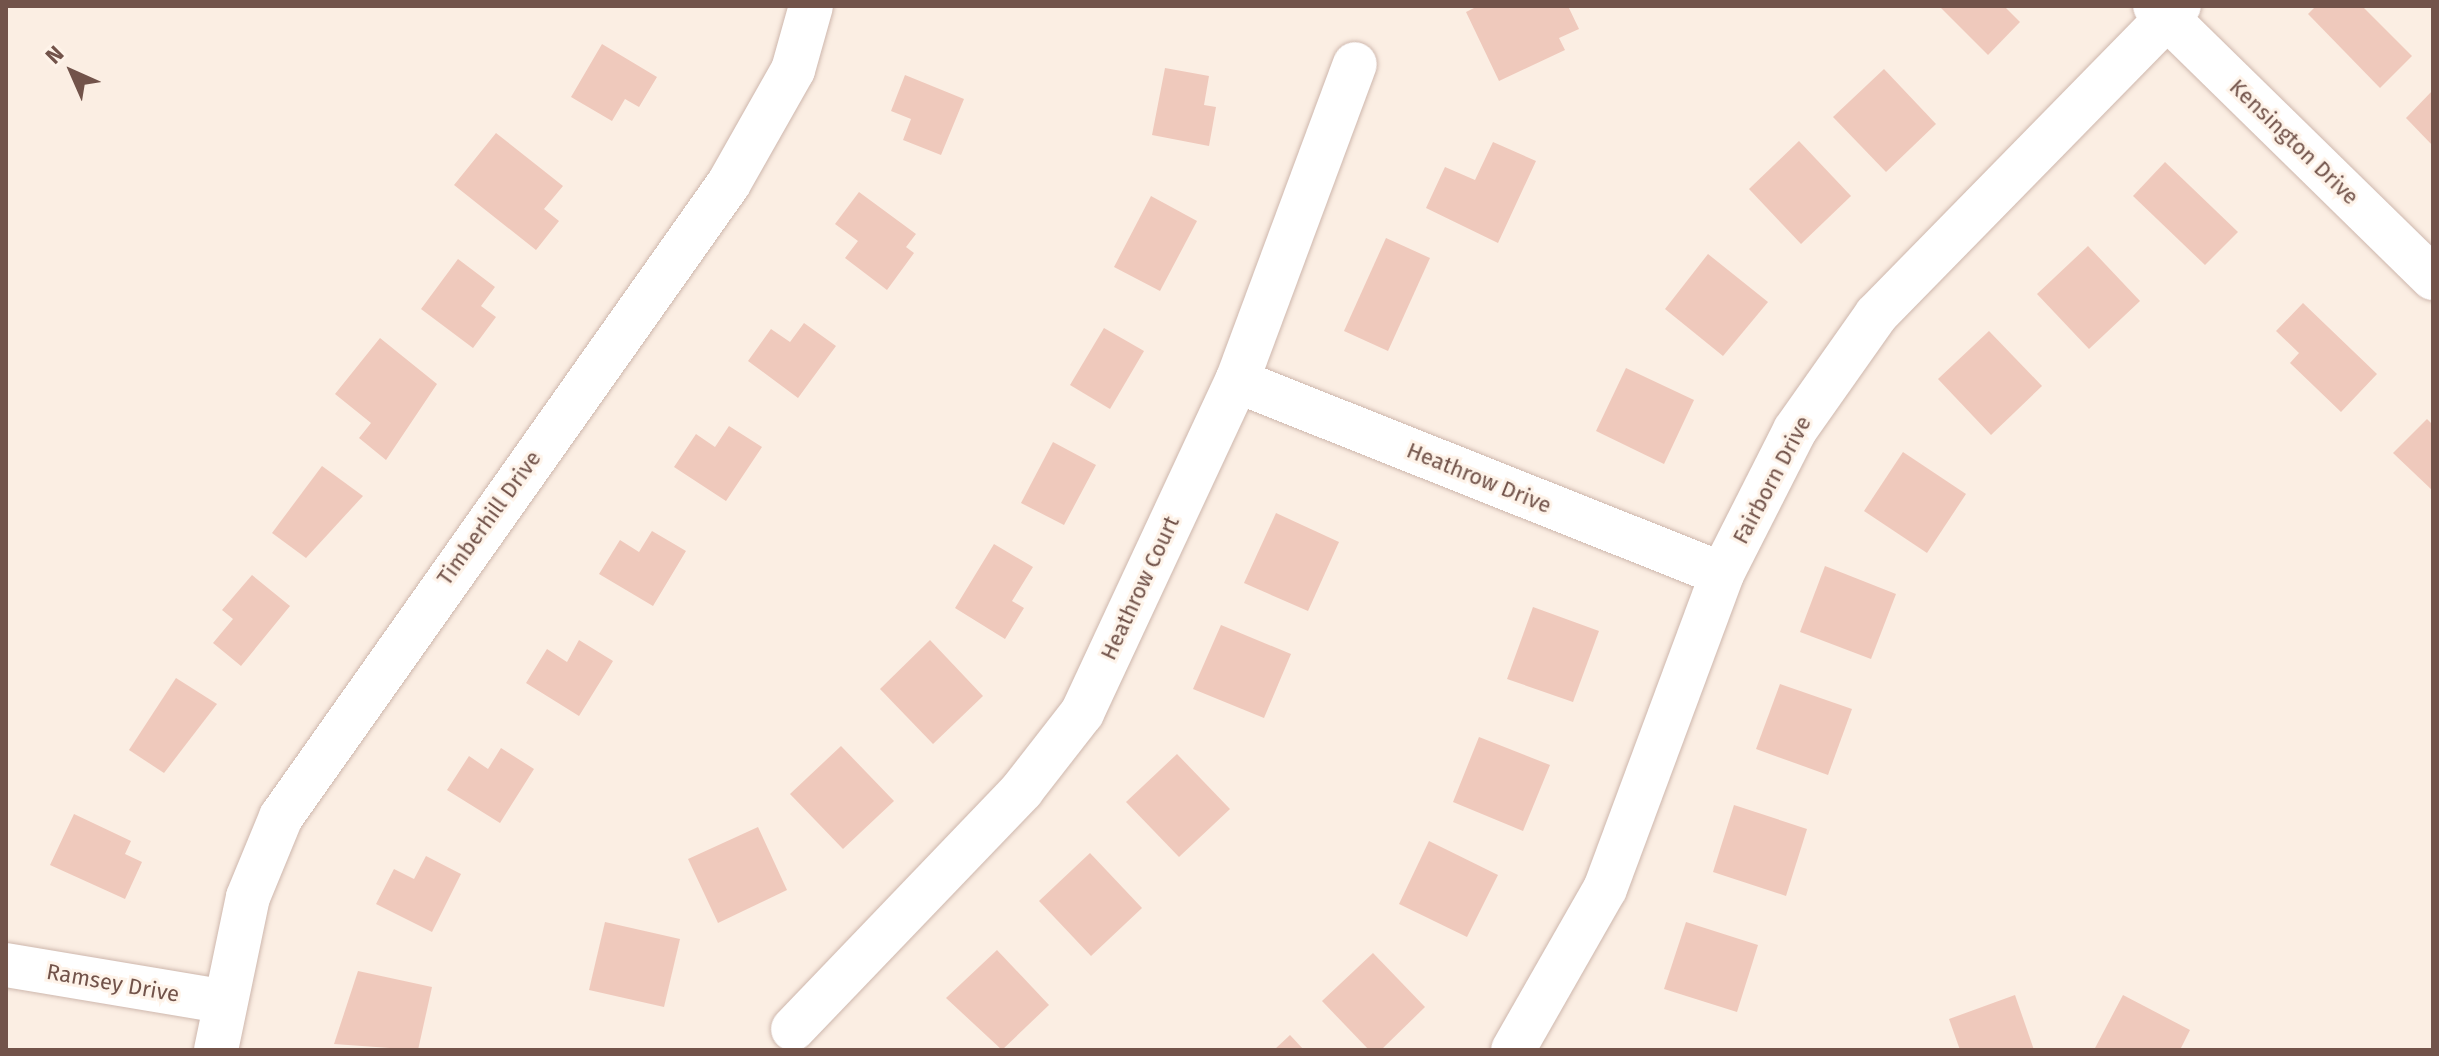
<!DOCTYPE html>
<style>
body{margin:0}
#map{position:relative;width:2439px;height:1056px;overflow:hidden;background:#fbeee3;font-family:"Fira Sans",sans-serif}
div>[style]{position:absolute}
.building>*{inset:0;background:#efc9bc}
.roads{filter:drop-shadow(0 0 2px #ceb7ad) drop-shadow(0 0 2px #ceb7ad)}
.minor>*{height:44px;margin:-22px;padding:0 22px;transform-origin:22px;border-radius:22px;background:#fff}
span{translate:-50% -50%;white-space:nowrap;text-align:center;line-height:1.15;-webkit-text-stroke:6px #fef3e9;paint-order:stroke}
.street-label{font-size:22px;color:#72534a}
.frame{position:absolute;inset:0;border:8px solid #72534a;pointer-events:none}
.north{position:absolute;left:32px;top:32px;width:80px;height:80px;-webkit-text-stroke:6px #fef3e9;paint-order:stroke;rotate:315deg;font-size:22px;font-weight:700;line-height:32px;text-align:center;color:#72534a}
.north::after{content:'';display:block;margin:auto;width:28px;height:36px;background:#72534a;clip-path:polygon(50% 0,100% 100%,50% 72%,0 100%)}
</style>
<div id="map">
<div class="building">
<i style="clip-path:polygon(1478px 6px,1568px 6px,1579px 29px,1559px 38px,1565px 50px,1499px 81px,1466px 12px)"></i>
<i style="clip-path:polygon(1939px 6px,2004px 6px,2020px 22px,1988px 55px)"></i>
<i style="clip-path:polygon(2316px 6px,2362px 6px,2412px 56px,2380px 88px,2308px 14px)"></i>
<i style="clip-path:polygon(602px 44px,657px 77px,639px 107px,625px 99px,612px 121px,571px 97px)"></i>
<i style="clip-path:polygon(1165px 68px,1209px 76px,1204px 105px,1216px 107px,1209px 146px,1152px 135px)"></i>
<i style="clip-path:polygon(1884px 69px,1936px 124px,1886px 172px,1833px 117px)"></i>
<i style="clip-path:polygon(905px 75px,964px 99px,941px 155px,903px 140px,911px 119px,891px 111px)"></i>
<i style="clip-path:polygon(2433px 90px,2433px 146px,2406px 118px)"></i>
<i style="clip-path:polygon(496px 133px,563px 186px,544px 209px,559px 221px,536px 250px,454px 185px)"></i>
<i style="clip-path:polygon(1799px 141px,1851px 196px,1801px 244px,1749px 189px)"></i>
<i style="clip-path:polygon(1493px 142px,1536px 161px,1498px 243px,1426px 208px,1445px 167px,1475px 180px)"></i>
<i style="clip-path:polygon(2165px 162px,2238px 232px,2205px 265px,2133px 196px)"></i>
<i style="clip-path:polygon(859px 192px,916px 234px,906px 247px,914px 253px,887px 290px,845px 258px,858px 241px,835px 224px)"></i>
<i style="clip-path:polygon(1151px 196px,1197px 221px,1160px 291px,1114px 267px)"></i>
<i style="clip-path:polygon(1386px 238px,1430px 258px,1388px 351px,1344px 331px)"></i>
<i style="clip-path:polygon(2088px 246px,2140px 301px,2089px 349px,2037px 294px)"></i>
<i style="clip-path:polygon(1708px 254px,1768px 302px,1723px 356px,1665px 309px)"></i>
<i style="clip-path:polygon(458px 259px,495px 287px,481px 306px,496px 317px,473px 348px,421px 309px)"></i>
<i style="clip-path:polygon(2303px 303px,2377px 374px,2341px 412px,2290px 363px,2299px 353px,2276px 331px)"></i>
<i style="clip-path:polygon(804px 323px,836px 346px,798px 398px,748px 361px,771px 329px,790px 342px)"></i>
<i style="clip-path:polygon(1104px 328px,1144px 351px,1110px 409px,1070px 385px)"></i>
<i style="clip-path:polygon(1989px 331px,2042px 386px,1991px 435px,1938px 379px)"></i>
<i style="clip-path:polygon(380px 338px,437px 384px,386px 460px,359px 438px,371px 423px,335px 394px)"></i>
<i style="clip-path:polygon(1626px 368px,1694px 400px,1664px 464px,1596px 431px)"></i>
<i style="clip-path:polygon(2427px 419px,2433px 425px,2433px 491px,2393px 453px)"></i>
<i style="clip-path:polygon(729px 426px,762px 447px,726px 501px,674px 467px,696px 434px,715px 447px)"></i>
<i style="clip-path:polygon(1053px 442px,1096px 465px,1064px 525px,1021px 503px)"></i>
<i style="clip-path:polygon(1903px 452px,1966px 494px,1927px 553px,1864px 511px)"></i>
<i style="clip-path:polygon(322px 466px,363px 496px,306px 558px,272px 533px)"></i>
<i style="clip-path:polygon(1276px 513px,1339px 542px,1308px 611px,1244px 583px)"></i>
<i style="clip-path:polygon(652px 531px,686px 551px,653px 606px,599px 574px,620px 540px,639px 552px)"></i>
<i style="clip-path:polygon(994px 544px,1033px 567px,1012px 601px,1024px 608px,1005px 639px,955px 608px)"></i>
<i style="clip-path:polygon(1825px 566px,1896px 594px,1871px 659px,1800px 632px)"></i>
<i style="clip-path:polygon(252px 575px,290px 606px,241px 666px,213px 643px,233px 619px,222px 610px)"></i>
<i style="clip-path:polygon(1533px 607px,1599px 631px,1573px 702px,1507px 679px)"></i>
<i style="clip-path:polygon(1221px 625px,1291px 654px,1264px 718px,1193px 689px)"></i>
<i style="clip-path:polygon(579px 640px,613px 661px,579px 716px,526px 683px,547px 649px,567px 662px)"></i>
<i style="clip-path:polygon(930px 640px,983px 696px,933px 744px,880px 689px)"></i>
<i style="clip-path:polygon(176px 678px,217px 704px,164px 773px,129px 750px)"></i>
<i style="clip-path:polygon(1780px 684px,1852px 709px,1828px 775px,1756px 749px)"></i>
<i style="clip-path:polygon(1479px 737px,1550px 765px,1523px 831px,1453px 802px)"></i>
<i style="clip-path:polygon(841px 746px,894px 801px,843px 849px,790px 794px)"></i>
<i style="clip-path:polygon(501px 748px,534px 769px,500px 823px,447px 790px,469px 756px,488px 769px)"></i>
<i style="clip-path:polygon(1177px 754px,1230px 809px,1179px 857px,1126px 802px)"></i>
<i style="clip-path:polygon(1734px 805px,1807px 829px,1786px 896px,1713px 872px)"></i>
<i style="clip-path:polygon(74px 814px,131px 841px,125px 854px,142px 862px,125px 899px,50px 865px)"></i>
<i style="clip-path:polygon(758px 827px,787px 890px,718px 923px,688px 859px)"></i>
<i style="clip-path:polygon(1429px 841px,1498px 875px,1467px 937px,1399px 904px)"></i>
<i style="clip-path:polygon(1090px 853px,1142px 908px,1091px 956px,1039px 901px)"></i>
<i style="clip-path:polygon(426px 856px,461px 874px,432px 932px,376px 904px,394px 869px,414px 879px)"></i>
<i style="clip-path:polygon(605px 922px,680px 939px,664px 1007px,589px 990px)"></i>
<i style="clip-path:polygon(1686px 922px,1758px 945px,1737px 1012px,1664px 989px)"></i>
<i style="clip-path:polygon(997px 950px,1049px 1005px,1002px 1050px,946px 998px)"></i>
<i style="clip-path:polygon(1373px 953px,1425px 1007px,1381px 1050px,1369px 1050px,1322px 1001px)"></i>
<i style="clip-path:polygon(358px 971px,432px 987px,418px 1050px,334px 1044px)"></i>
<i style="clip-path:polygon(2015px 995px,2034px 1050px,1960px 1050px,1949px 1019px)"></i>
<i style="clip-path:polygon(2123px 995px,2190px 1030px,2180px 1050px,2094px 1050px)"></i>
<i style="clip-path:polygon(1290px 1035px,1304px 1050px,1274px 1050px)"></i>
</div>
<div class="roads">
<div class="minor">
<i style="left:2155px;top:6px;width:389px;rotate:44.4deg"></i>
<i style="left:1237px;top:381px;width:522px;rotate:21.7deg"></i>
<i style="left:6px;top:965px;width:218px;rotate:9.5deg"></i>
<i style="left:793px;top:1029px;width:331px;rotate:-46.2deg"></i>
<i style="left:1022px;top:790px;width:98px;rotate:-52.1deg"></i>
<i style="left:1082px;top:713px;width:366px;rotate:-65deg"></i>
<i style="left:1237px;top:381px;width:338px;rotate:-69.6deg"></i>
<i style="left:216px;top:1050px;width:156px;rotate:-78.2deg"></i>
<i style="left:248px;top:897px;width:87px;rotate:-67.6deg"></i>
<i style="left:281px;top:817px;width:776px;rotate:-54.75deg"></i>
<i style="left:729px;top:183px;width:130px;rotate:-60.5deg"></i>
<i style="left:793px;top:70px;width:66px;rotate:-74.3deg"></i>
<i style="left:1513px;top:1050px;width:185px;rotate:-60.3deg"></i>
<i style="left:1605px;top:889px;width:336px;rotate:-69.6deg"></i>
<i style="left:1722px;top:574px;width:161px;rotate:-63.1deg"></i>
<i style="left:1795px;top:430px;width:141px;rotate:-54.8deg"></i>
<i style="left:1876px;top:315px;width:433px;rotate:-45.6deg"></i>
</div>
</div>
<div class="street-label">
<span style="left:2294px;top:142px;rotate:44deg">Kensington Drive</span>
<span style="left:1479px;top:478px;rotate:22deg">Heathrow Drive</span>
<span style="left:1772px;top:480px;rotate:-62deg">Fairborn Drive</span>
<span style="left:489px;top:518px;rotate:-54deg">Timberhill Drive</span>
<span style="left:1140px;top:588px;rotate:-65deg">Heathrow Court</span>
<span style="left:113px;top:983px;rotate:10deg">Ramsey Drive</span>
</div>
<div class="frame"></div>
<div class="north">N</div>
</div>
